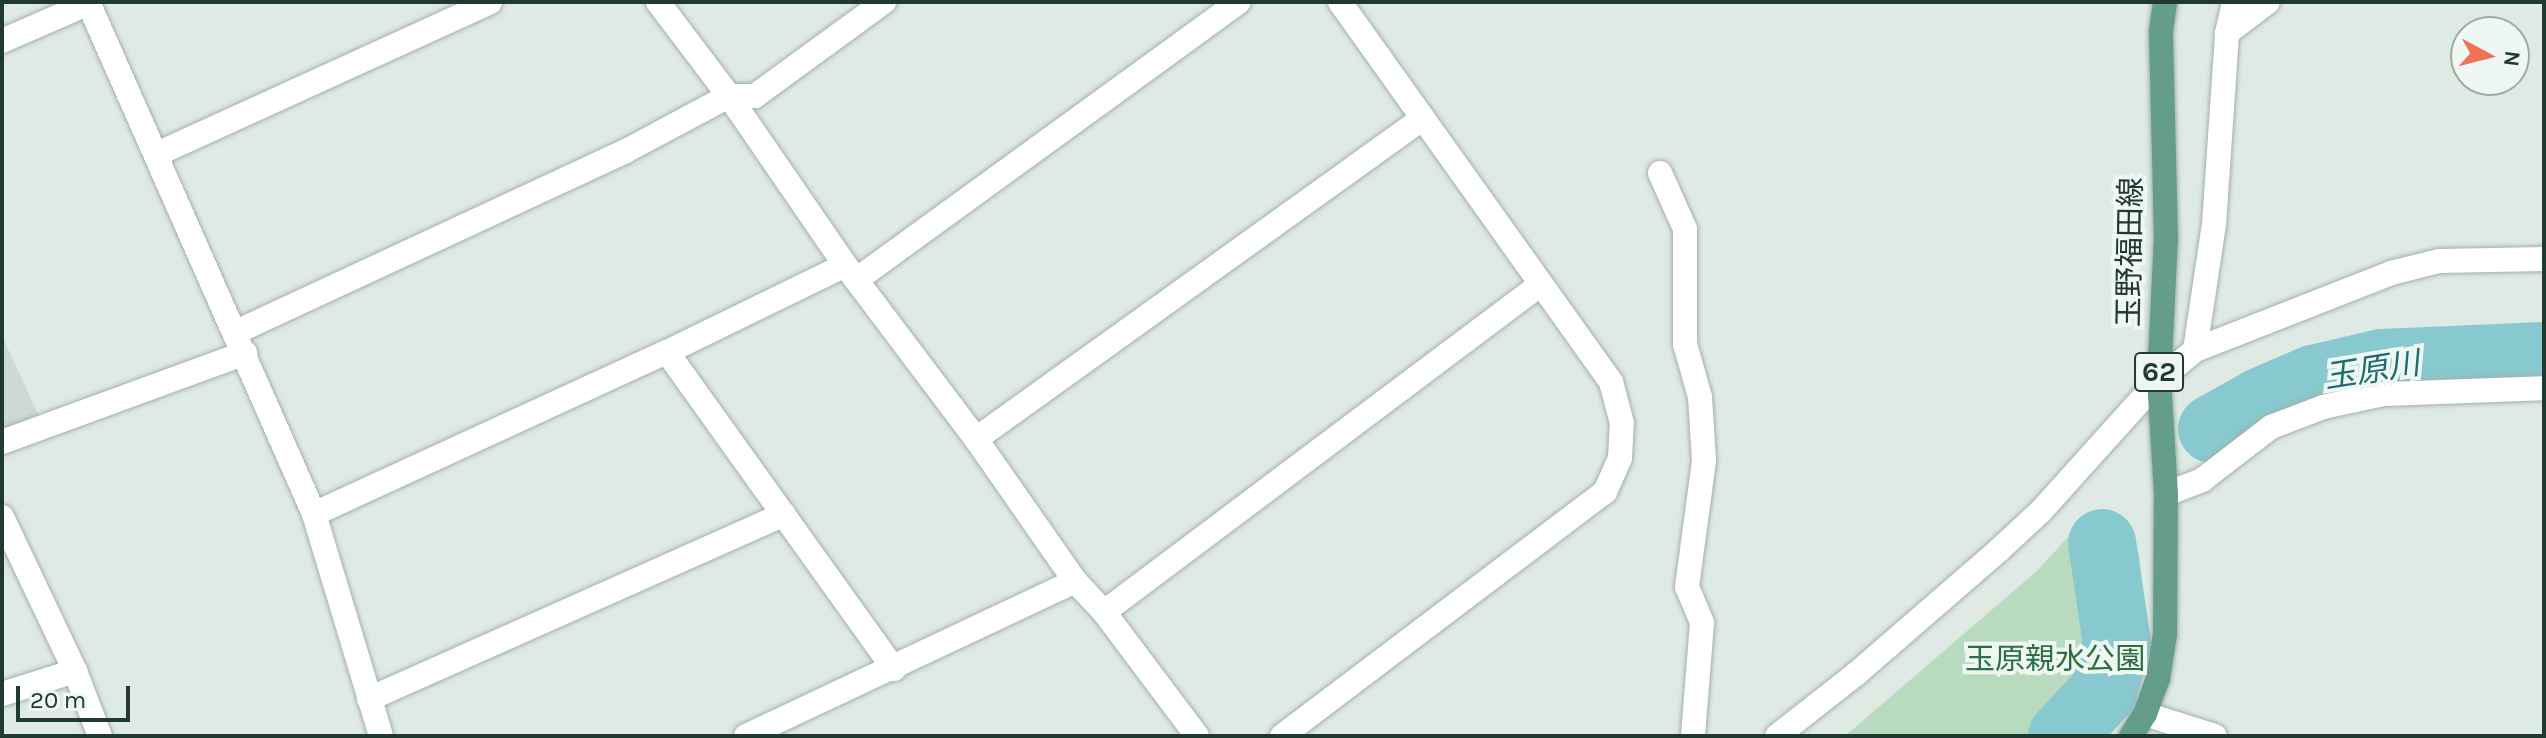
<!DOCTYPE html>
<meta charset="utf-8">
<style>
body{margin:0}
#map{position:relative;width:2546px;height:738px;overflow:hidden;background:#dfeae4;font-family:Karla,"Noto Sans JP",sans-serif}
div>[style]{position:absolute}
.built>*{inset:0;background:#cdd9d3}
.green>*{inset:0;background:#b8dbbf}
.river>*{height:68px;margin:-34px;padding:0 34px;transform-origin:34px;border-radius:34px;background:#87c9ce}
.roads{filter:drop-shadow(0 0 2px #a2b1ab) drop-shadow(0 0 2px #a2b1ab)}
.minor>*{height:24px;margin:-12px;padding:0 12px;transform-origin:12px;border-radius:12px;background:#fff}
.tertiary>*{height:24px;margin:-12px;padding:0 12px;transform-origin:12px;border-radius:12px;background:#fff}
.primary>*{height:24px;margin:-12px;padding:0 12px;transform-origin:12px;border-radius:12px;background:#649e8b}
span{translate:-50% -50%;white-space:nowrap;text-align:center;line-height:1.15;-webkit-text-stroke:8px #eff7f2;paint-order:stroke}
.shield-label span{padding:2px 6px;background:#eff7f2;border:2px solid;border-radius:6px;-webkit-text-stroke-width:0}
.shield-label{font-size:28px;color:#203931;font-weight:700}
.street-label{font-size:30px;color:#203931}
.park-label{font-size:30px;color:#2c6f41}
.water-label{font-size:32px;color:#1d6b73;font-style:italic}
.frame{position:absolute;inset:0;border:4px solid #203931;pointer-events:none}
.north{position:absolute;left:2450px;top:16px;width:80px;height:80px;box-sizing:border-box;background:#eff7f2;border:2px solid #9caba5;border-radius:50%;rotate:97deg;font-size:22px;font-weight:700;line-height:32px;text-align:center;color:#203931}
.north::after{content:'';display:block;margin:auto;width:28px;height:36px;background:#ee7258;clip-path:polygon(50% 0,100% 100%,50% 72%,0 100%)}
.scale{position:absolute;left:16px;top:686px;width:114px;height:36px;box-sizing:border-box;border:4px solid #203931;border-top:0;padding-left:10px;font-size:24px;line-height:28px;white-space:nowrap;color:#203931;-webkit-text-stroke:6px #eff7f2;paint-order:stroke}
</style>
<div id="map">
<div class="built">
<i style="clip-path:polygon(2px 336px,40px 418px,2px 431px)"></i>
</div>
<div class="green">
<i style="clip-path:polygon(2087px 516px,2117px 527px,2139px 554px,2144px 619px,2135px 675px,2101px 736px,1845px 736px,2038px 570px)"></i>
</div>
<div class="river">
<i style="left:2212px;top:429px;width:57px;rotate:-29.2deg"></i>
<i style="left:2262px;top:401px;width:56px;rotate:-23.3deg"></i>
<i style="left:2313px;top:379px;width:71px;rotate:-13.1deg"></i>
<i style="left:2382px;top:363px;width:162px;rotate:-2.5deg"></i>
<i style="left:2062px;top:736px;width:60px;rotate:-47deg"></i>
<i style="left:2103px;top:692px;width:51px;rotate:-74.1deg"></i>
<i style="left:2117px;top:643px;width:101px;rotate:-98.5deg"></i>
</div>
<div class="roads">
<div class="minor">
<i style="left:88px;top:2px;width:560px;rotate:66.18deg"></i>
<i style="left:314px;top:514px;width:232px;rotate:73.2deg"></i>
<i style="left:658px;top:2px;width:118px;rotate:52.9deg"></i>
<i style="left:729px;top:96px;width:205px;rotate:55.5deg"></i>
<i style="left:845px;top:265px;width:218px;rotate:53deg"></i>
<i style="left:976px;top:439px;width:173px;rotate:55.1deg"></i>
<i style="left:1075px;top:581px;width:42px;rotate:46.9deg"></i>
<i style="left:1104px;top:612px;width:155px;rotate:53.1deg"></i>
<i style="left:2227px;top:33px;width:51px;rotate:-37.1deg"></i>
<i style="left:2px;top:41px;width:95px;rotate:-23.6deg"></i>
<i style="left:157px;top:154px;width:366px;rotate:-24.5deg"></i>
<i style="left:1660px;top:173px;width:61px;rotate:65.9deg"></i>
<i style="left:1685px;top:229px;width:115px;rotate:90deg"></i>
<i style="left:1685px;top:344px;width:55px;rotate:74.2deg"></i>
<i style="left:1700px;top:397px;width:64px;rotate:86.4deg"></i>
<i style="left:1704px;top:461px;width:127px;rotate:97.7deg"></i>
<i style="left:1687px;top:587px;width:39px;rotate:67deg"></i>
<i style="left:1702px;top:623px;width:113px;rotate:94.6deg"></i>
<i style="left:856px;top:280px;width:473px;rotate:-36deg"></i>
<i style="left:236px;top:332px;width:428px;rotate:-24.9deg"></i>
<i style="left:624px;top:152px;width:119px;rotate:-28.1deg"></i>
<i style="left:729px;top:96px;width:26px"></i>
<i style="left:755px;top:96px;width:160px;rotate:-36.1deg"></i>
<i style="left:2195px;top:350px;width:126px;rotate:-81.4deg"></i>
<i style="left:2214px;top:225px;width:192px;rotate:-86.1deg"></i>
<i style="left:2227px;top:33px;width:32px;rotate:-77deg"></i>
<i style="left:667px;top:352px;width:390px;rotate:54.4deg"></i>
<i style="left:2159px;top:380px;width:47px;rotate:-39.8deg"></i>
<i style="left:2195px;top:350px;width:211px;rotate:-21.4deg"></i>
<i style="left:2391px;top:273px;width:49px;rotate:-14deg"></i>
<i style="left:2439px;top:261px;width:105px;rotate:-1.1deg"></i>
<i style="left:976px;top:439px;width:550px;rotate:-35.68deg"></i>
<i style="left:2px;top:442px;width:259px;rotate:-20.1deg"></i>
<i style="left:2166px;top:494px;width:39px;rotate:-21deg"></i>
<i style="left:2202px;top:480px;width:87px;rotate:-37.5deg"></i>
<i style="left:2271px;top:427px;width:56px;rotate:-21deg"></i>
<i style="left:2323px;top:407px;width:62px;rotate:-12deg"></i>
<i style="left:2384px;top:394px;width:160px;rotate:-2.1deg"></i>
<i style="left:314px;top:514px;width:388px;rotate:-24.7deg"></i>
<i style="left:667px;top:352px;width:198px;rotate:-26deg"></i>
<i style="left:2px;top:517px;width:170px;rotate:64.6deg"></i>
<i style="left:75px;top:671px;width:70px;rotate:69deg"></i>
<i style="left:1104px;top:612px;width:546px;rotate:-36.89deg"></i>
<i style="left:2px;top:694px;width:77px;rotate:-17.5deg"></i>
<i style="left:369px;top:699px;width:454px;rotate:-24deg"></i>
<i style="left:2145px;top:714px;width:73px;rotate:17.4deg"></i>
<i style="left:746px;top:736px;width:364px;rotate:-25.2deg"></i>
<i style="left:1282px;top:736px;width:405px;rotate:-37.1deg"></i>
<i style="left:1605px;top:492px;width:37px;rotate:-66deg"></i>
<i style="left:1620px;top:458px;width:35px;rotate:-87deg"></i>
<i style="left:1622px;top:423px;width:42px;rotate:-105deg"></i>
<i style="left:1611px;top:382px;width:467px;rotate:-125.5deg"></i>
</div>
<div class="tertiary">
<i style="left:1777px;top:736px;width:100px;rotate:-38.1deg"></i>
<i style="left:1856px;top:674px;width:189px;rotate:-40.9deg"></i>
<i style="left:1999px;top:550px;width:57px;rotate:-42.9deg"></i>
<i style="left:2041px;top:511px;width:176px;rotate:-48deg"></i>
</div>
<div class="primary">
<i style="left:2131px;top:736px;width:26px;rotate:-58deg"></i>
<i style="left:2145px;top:714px;width:37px;rotate:-70deg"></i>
<i style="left:2158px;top:679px;width:46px;rotate:-81.2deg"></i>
<i style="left:2165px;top:634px;width:140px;rotate:-89.6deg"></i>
<i style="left:2166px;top:494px;width:114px;rotate:-93.5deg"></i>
<i style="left:2159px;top:380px;width:141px;rotate:-87.2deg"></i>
<i style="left:2166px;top:239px;width:208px;rotate:-91.4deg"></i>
<i style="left:2161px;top:31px;width:29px;rotate:-82deg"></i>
</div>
</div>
<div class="shield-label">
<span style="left:2159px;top:372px">62</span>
</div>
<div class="street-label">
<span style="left:2130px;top:252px;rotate:-89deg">玉野福田線</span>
</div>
<div class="park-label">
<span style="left:2055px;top:659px">玉原親水公園</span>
</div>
<div class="water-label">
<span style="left:2372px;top:371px;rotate:-9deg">玉原川</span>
</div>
<div class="frame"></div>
<div class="north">N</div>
<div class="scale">20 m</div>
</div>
